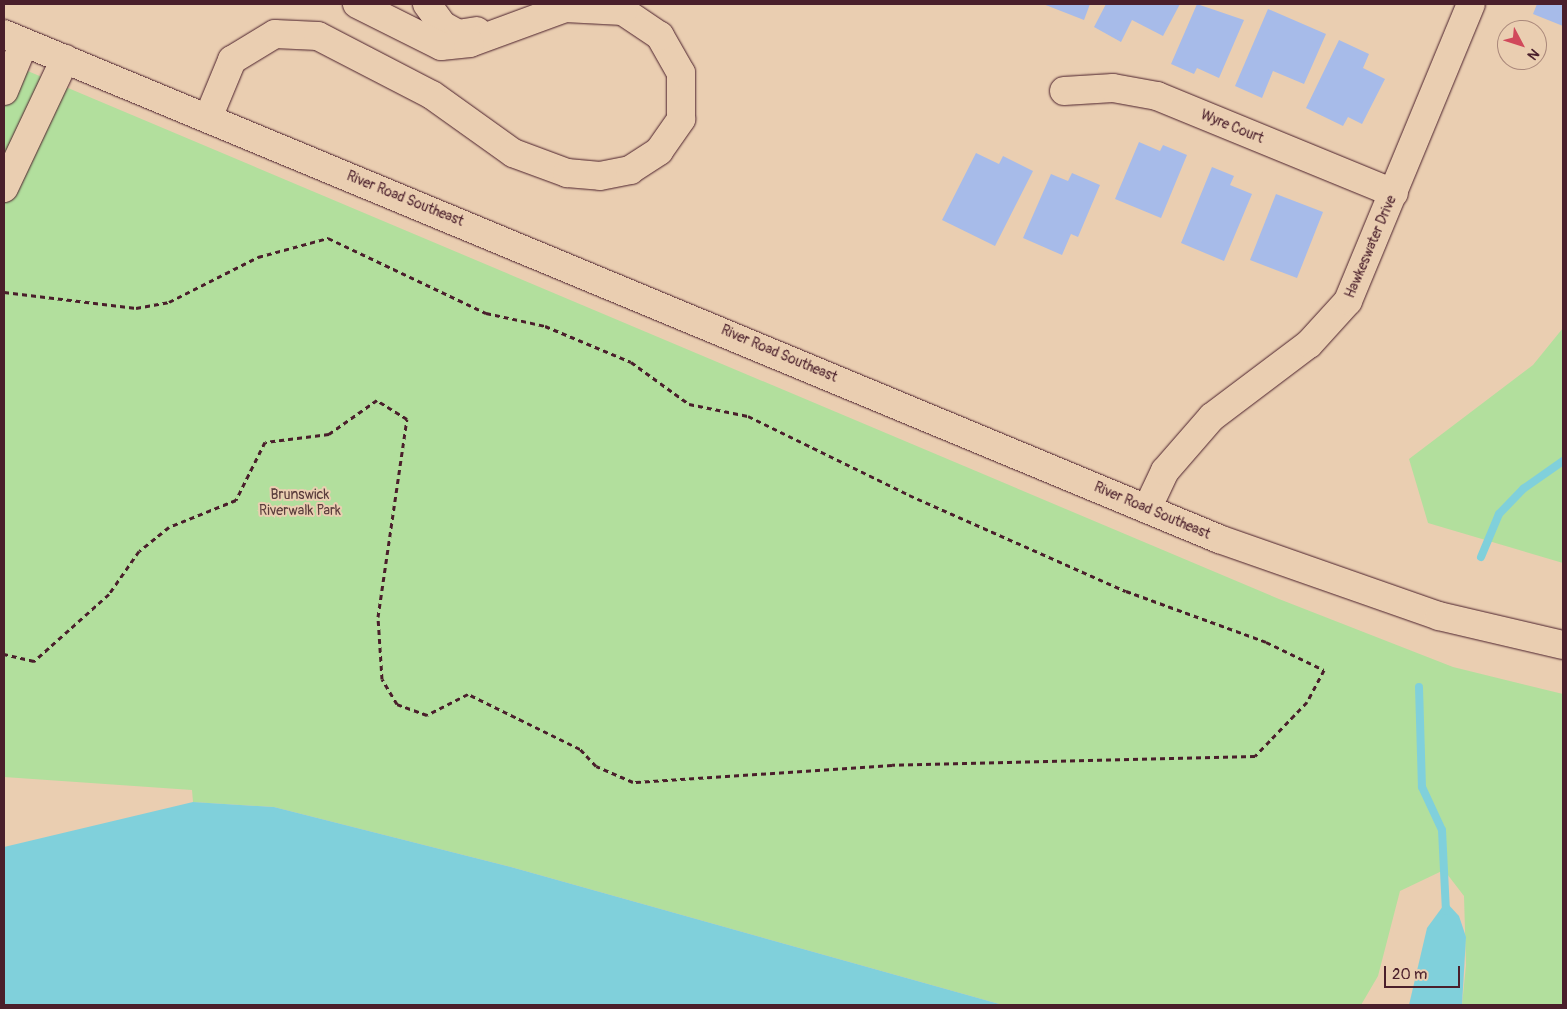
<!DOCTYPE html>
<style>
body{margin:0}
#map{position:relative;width:1567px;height:1009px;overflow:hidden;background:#eaceb1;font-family:Pangolin,sans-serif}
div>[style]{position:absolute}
.green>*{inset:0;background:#b2df9d}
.water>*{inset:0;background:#80d0db}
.stream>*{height:8px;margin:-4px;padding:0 4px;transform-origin:4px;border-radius:4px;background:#80d0db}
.building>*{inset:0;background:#a7bbe9}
.path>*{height:3px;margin-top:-1.5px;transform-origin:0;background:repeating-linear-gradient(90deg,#4a1f2b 0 5px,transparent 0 9px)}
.roads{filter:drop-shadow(0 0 1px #4a1f2b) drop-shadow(0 0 1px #4a1f2b)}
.minor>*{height:28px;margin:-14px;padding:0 14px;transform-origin:14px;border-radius:14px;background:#eaceb1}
.major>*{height:28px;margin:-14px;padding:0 14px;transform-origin:14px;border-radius:14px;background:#eaceb1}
span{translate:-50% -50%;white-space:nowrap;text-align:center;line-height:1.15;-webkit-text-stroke:4px #eaceb1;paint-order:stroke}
.street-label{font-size:14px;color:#4a1f2b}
.park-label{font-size:14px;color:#5a3c3c}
.frame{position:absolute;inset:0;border:5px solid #4a1f2b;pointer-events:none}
.north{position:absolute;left:1497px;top:20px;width:50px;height:50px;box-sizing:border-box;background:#eaceb1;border:1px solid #aa887b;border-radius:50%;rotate:130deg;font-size:14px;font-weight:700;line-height:20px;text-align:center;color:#4a1f2b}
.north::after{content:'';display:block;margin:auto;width:18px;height:22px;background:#d1495b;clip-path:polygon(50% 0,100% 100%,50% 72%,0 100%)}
.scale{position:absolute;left:1384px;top:966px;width:76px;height:22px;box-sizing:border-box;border:2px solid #4a1f2b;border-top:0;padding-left:6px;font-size:15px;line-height:18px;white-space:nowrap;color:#4a1f2b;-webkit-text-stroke:4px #eaceb1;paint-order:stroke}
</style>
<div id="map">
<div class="green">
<i style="clip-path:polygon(4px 61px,1279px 599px,1453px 667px,1563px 694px,1563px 1005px,1462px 1005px,1466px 965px,1464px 896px,1444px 870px,1400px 891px,1378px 976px,1361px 1005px,1003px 1005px,511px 867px,274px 807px,193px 802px,192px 790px,4px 777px)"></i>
<i style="clip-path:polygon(1563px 328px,1563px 563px,1428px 523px,1409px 459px,1533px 365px)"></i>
</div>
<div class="water">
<i style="clip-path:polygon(193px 802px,274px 807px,511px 867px,1003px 1005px,4px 1005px,4px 847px)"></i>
<i style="clip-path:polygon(1446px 902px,1459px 916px,1466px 937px,1462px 1005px,1409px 1005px,1427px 928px)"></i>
</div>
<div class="stream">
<i style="left:1481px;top:557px;width:47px;rotate:-67.3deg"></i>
<i style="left:1499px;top:514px;width:35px;rotate:-46deg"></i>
<i style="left:1523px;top:489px;width:49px;rotate:-35deg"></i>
<i style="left:1419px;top:687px;width:100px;rotate:88.3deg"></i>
<i style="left:1422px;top:787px;width:47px;rotate:65.1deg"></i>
<i style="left:1442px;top:830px;width:81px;rotate:87.2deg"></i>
</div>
<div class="building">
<i style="clip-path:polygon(1043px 4px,1090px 4px,1084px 20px)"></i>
<i style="clip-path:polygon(1106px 4px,1180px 4px,1163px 36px,1132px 20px,1121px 42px,1094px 27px)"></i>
<i style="clip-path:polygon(1197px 4px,1244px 20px,1219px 78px,1197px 68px,1194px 74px,1171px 64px)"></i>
<i style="clip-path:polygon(1537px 4px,1563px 4px,1563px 26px,1533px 14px)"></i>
<i style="clip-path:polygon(1268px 9px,1326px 34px,1304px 84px,1273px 71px,1262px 98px,1235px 86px)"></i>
<i style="clip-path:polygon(1339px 40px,1369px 54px,1363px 68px,1385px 79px,1362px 124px,1348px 117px,1343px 126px,1306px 108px)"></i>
<i style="clip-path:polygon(1139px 142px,1160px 151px,1163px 145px,1187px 155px,1161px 218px,1115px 199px)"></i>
<i style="clip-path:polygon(976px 153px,999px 164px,1003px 156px,1033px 171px,995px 246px,942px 220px)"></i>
<i style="clip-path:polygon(1212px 167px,1234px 176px,1230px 185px,1252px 194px,1224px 261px,1181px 243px)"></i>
<i style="clip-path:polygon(1072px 173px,1100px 185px,1078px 237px,1071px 234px,1062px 255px,1023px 238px,1051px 174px,1068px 181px)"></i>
<i style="clip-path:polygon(1276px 194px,1323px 212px,1297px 278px,1250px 260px)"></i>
</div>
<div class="path">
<i style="left:4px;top:292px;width:133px;rotate:6.9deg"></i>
<i style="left:136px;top:308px;width:34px;rotate:-10deg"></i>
<i style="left:169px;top:302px;width:100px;rotate:-26.8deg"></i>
<i style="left:258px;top:257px;width:73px;rotate:-15.2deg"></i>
<i style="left:328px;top:238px;width:175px;rotate:25.4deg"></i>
<i style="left:486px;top:313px;width:60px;rotate:12.4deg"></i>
<i style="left:545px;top:326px;width:93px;rotate:22.7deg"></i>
<i style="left:631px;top:362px;width:72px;rotate:35.9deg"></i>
<i style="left:689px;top:404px;width:60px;rotate:11.5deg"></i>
<i style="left:748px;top:416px;width:179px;rotate:26.1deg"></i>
<i style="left:909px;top:495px;width:237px;rotate:23.9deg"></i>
<i style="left:1126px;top:591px;width:149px;rotate:20deg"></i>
<i style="left:1266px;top:642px;width:64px;rotate:25.8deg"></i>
<i style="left:1324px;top:670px;width:36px;rotate:118deg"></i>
<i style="left:1307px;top:702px;width:75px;rotate:133.9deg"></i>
<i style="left:1255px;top:756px;width:363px;rotate:178.6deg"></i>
<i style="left:892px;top:765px;width:260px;rotate:176.2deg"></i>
<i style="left:633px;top:782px;width:40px;rotate:-156.6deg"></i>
<i style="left:596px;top:766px;width:23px;rotate:-133deg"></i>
<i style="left:580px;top:749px;width:125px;rotate:-153.8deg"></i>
<i style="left:468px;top:694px;width:46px;rotate:152.9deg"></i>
<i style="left:427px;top:715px;width:32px;rotate:-160deg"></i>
<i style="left:397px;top:704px;width:29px;rotate:-121deg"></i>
<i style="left:382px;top:679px;width:62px;rotate:-93.7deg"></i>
<i style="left:378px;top:617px;width:200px;rotate:-81.7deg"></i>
<i style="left:407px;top:419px;width:36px;rotate:-148deg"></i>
<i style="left:377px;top:400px;width:59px;rotate:144.7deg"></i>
<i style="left:329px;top:434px;width:64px;rotate:172.9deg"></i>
<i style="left:265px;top:442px;width:65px;rotate:116.6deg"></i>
<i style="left:236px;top:500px;width:72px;rotate:158.1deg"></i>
<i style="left:169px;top:527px;width:38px;rotate:141deg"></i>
<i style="left:139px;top:551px;width:52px;rotate:124.9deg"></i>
<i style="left:109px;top:594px;width:101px;rotate:138.2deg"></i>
<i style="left:34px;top:661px;width:31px;rotate:-167deg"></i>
</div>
<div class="roads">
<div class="minor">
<i style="left:427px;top:4px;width:26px;rotate:54deg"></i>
<i style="left:442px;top:25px;width:18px;rotate:29deg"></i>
<i style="left:458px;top:34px;width:19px;rotate:-9deg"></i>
<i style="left:4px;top:91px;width:52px;rotate:-67.4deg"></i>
<i style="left:1064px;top:91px;width:49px;rotate:-3.5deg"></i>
<i style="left:1113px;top:88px;width:45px;rotate:10.3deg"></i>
<i style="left:1157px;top:96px;width:256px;rotate:22.3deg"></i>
<i style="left:208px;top:118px;width:63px;rotate:-67.5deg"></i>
<i style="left:232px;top:60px;width:50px;rotate:-31.2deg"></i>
<i style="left:275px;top:34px;width:43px;rotate:2.7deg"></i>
<i style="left:318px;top:36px;width:128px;rotate:27.4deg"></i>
<i style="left:432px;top:95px;width:100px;rotate:35.6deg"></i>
<i style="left:513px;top:153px;width:58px;rotate:20.3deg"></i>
<i style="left:567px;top:173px;width:33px;rotate:5deg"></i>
<i style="left:600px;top:176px;width:31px;rotate:-11deg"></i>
<i style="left:630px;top:170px;width:35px;rotate:-33deg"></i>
<i style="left:659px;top:151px;width:39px;rotate:-55deg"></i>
<i style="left:681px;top:119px;width:46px;rotate:-90deg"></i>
<i style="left:681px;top:73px;width:43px;rotate:-119.6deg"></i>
<i style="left:660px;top:36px;width:45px;rotate:-146deg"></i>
<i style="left:623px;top:11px;width:58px;rotate:-177deg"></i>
<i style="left:565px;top:8px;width:101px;rotate:159.8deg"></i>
<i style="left:470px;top:43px;width:29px;rotate:174deg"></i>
<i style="left:441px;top:46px;width:94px;rotate:-153.4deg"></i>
<i style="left:4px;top:188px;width:143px;rotate:-64.7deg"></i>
<i style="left:1147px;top:509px;width:42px;rotate:-64.7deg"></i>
<i style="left:1165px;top:471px;width:72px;rotate:-49deg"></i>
<i style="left:1212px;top:417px;width:121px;rotate:-37deg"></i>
<i style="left:1309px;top:344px;width:58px;rotate:-47.8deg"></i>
<i style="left:1348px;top:301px;width:321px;rotate:-67.5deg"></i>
</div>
<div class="major">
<i style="left:4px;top:34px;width:1316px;rotate:22.57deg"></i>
<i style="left:1219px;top:539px;width:233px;rotate:19.3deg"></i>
<i style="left:1439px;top:616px;width:127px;rotate:13.2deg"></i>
</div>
</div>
<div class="street-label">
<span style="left:1232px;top:127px;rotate:22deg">Wyre Court</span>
<span style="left:405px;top:199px;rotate:22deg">River Road Southeast</span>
<span style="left:1371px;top:247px;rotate:-67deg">Hawkeswater Drive</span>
<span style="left:779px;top:354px;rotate:23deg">River Road Southeast</span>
<span style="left:1152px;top:511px;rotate:23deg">River Road Southeast</span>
</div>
<div class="park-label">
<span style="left:300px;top:503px">Brunswick<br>Riverwalk Park</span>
</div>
<div class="frame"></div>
<div class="north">N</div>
<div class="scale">20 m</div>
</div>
